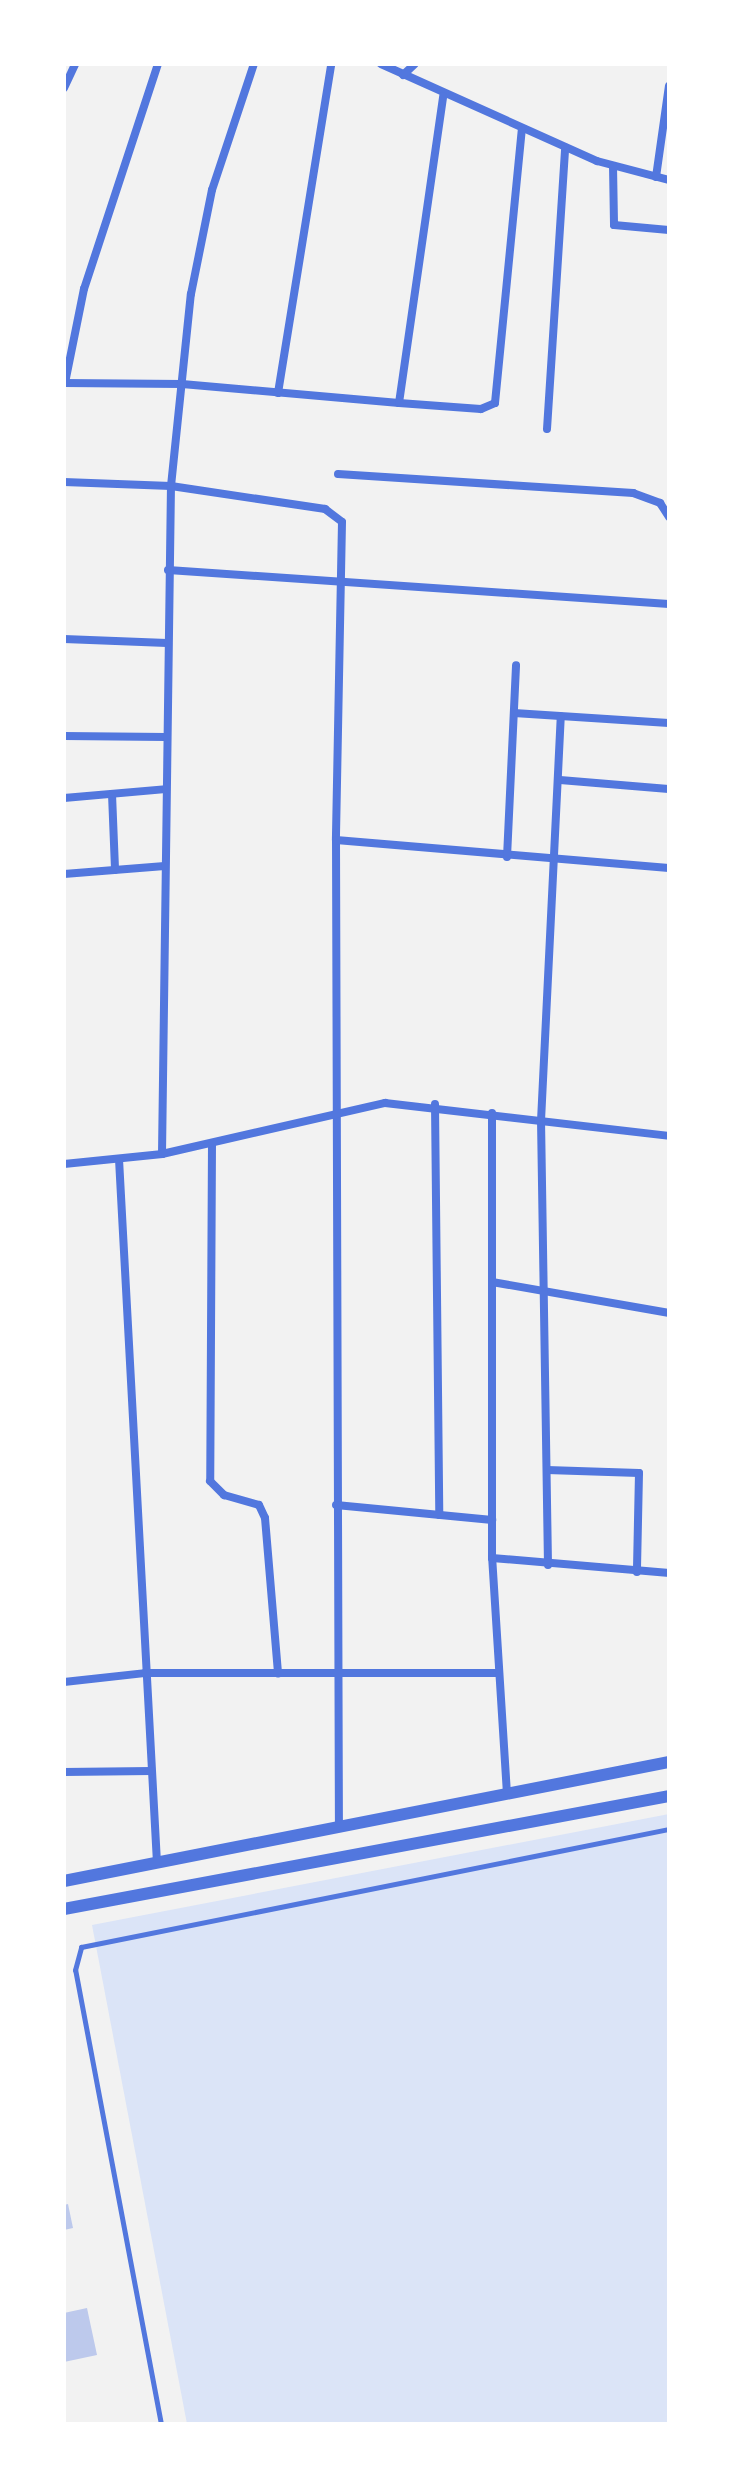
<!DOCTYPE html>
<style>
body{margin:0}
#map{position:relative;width:733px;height:2488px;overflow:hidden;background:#f2f2f2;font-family:Commissioner,sans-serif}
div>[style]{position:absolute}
.green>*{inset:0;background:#dbe4f7}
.building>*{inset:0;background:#bdc9ec}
.service>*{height:5px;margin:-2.5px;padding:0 2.5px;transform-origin:2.5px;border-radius:2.5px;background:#5277de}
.minor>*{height:8px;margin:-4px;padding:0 4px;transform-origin:4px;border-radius:4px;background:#5277de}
.tertiary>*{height:12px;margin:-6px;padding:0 6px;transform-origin:6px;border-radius:6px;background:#5277de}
span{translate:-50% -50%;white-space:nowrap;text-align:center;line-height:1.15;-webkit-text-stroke:7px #fff;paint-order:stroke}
.frame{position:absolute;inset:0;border:66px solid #fff;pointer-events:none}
</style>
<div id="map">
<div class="green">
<i style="clip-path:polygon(669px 1814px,669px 2424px,187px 2424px,92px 1925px)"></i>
</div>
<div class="building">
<i style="clip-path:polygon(68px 2204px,73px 2228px,64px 2230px,64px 2205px)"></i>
<i style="clip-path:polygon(87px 2308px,97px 2355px,64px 2362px,64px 2313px)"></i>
</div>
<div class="service">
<i style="left:161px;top:2424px;width:462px;rotate:-100.7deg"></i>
<i style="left:75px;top:1970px;width:24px;rotate:-75deg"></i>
<i style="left:81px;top:1947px;width:600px;rotate:-11.35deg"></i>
</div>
<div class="minor">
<i style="left:381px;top:64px;width:237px;rotate:24.2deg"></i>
<i style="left:597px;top:161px;width:74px;rotate:14.8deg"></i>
<i style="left:403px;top:75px;width:16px;rotate:-43deg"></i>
<i style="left:64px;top:88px;width:26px;rotate:-65deg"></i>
<i style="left:613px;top:166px;width:59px;rotate:89deg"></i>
<i style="left:614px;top:225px;width:55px;rotate:5.2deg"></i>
<i style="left:656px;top:177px;width:92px;rotate:-81.9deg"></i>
<i style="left:64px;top:383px;width:118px;rotate:0.5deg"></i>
<i style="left:182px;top:384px;width:218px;rotate:5deg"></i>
<i style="left:399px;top:403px;width:310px;rotate:-81.8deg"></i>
<i style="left:65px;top:383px;width:96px;rotate:-78.6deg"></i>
<i style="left:84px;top:289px;width:237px;rotate:-71.8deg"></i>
<i style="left:278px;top:393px;width:333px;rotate:-80.8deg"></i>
<i style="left:399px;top:403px;width:82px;rotate:4.2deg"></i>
<i style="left:481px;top:409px;width:15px;rotate:-23deg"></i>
<i style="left:495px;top:403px;width:274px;rotate:-84.4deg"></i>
<i style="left:547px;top:429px;width:282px;rotate:-86.3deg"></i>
<i style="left:338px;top:474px;width:296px;rotate:3.7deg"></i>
<i style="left:633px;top:493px;width:29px;rotate:20deg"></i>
<i style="left:660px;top:503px;width:17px;rotate:57deg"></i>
<i style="left:64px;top:482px;width:107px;rotate:2.1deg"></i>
<i style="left:171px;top:486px;width:156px;rotate:8.5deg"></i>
<i style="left:325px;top:509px;width:21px;rotate:37deg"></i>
<i style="left:342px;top:522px;width:318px;rotate:91.1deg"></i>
<i style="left:336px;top:840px;width:986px;rotate:89.83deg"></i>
<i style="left:168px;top:570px;width:502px;rotate:3.88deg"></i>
<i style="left:64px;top:639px;width:103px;rotate:2.2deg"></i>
<i style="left:514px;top:713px;width:155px;rotate:3.7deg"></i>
<i style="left:64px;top:736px;width:102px;rotate:0.6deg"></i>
<i style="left:560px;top:780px;width:109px;rotate:4.7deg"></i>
<i style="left:112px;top:794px;width:76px;rotate:87.7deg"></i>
<i style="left:64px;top:798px;width:102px;rotate:-5deg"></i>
<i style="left:336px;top:840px;width:334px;rotate:4.8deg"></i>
<i style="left:507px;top:857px;width:192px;rotate:-87.3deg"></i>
<i style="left:64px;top:874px;width:101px;rotate:-4.5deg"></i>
<i style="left:435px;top:1104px;width:411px;rotate:89.4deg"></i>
<i style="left:212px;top:1143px;width:338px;rotate:90.3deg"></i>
<i style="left:210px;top:1481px;width:20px;rotate:45deg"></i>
<i style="left:224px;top:1495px;width:36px;rotate:16deg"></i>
<i style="left:259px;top:1505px;width:14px;rotate:65deg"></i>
<i style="left:265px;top:1518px;width:156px;rotate:85.2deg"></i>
<i style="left:162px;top:1154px;width:668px;rotate:-89.23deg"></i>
<i style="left:171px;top:486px;width:193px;rotate:-84.1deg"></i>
<i style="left:191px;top:294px;width:106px;rotate:-78.6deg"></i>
<i style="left:212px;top:190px;width:133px;rotate:-71.6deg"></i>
<i style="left:119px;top:1159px;width:705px;rotate:86.91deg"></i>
<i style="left:64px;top:1164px;width:99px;rotate:-5.8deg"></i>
<i style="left:162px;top:1154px;width:229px;rotate:-12.9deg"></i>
<i style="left:385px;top:1103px;width:286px;rotate:6.6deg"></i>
<i style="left:492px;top:1282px;width:180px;rotate:9.9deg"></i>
<i style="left:547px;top:1470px;width:92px;rotate:1.9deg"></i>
<i style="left:639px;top:1473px;width:99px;rotate:91.2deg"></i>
<i style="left:336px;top:1505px;width:157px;rotate:5.5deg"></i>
<i style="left:492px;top:1558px;width:445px;rotate:-90deg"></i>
<i style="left:548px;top:1565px;width:444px;rotate:-90.9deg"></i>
<i style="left:541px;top:1121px;width:405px;rotate:-87.2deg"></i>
<i style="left:64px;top:1682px;width:81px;rotate:-6.3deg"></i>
<i style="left:145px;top:1673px;width:351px"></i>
<i style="left:64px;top:1772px;width:87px;rotate:-0.7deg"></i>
<i style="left:507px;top:1794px;width:236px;rotate:-93.6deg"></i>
<i style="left:492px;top:1558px;width:178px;rotate:4.8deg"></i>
</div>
<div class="tertiary">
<i style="left:64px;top:1881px;width:617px;rotate:-11.13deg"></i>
<i style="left:64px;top:1909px;width:615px;rotate:-10.58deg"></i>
</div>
<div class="frame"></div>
</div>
